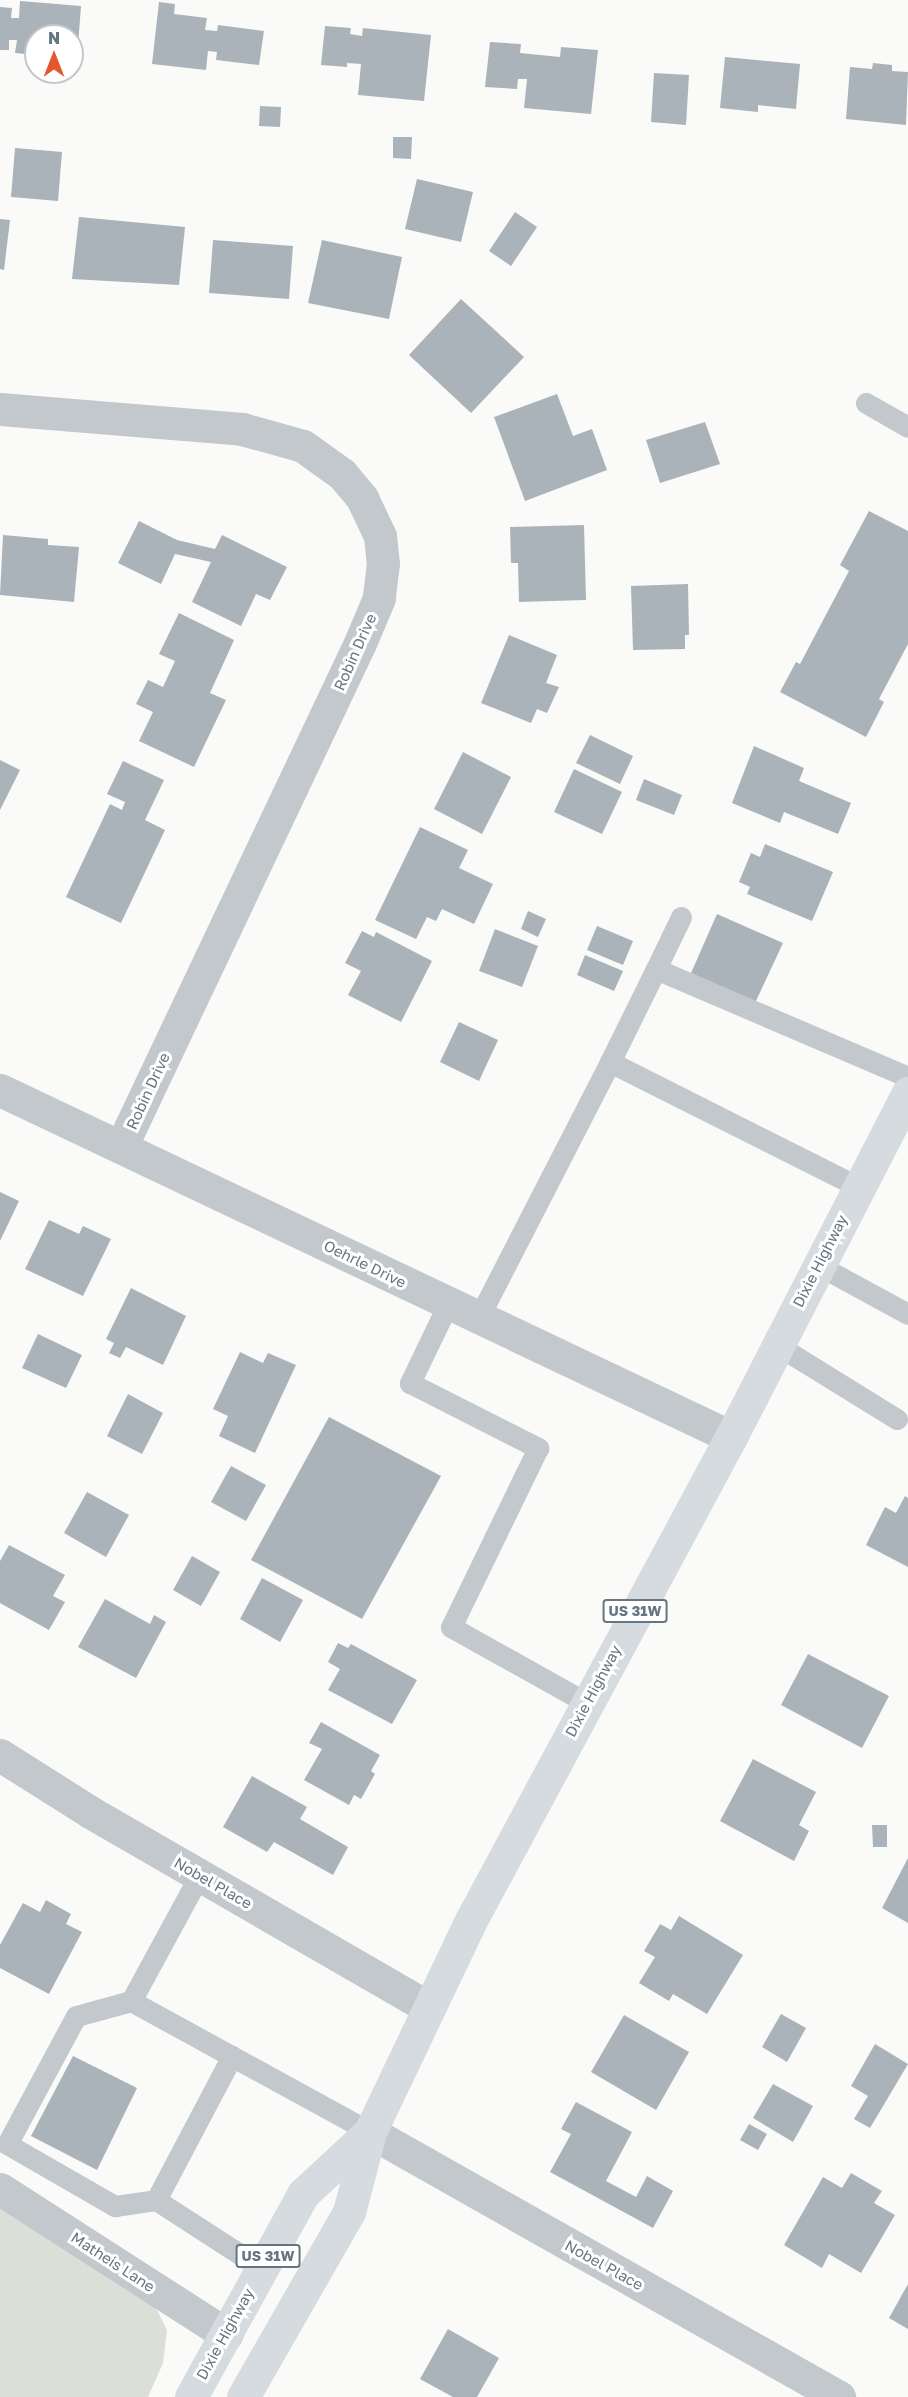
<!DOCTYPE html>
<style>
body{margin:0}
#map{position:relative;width:908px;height:2397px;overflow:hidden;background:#fafaf8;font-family:"Golos Text",sans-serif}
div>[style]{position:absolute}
.green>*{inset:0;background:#dadfd7}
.building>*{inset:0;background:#aab3b9}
.lane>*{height:21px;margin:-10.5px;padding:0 10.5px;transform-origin:10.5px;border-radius:10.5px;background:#c3c8cc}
.street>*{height:33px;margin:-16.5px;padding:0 16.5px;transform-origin:16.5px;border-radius:16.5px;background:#c3c8cc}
.primary>*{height:33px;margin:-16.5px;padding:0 16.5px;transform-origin:16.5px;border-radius:16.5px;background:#d6dbdf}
span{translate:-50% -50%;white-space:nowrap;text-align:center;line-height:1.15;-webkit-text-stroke:6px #fff;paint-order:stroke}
.shield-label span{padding:2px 4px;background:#fff;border:2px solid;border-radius:4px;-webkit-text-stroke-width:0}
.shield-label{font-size:14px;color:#657683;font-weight:700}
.street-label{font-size:15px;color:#657683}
.north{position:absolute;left:24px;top:24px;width:60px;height:60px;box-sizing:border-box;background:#fff;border:2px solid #c1c8cd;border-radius:50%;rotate:0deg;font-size:16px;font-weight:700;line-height:24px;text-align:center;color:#657683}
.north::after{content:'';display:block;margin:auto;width:21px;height:27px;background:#e4572e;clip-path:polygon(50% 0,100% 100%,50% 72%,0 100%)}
</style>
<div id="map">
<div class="green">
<i style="clip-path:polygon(0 2208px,154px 2304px,167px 2330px,163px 2363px,148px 2397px,0 2397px)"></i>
</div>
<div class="building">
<i style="clip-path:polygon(20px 1px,81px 6px,77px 59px,72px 58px,72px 36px,36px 36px,36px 55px,15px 53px,17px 40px,9px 40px,9px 50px,0 50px,0 7px,12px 8px,11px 18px,19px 18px)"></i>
<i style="clip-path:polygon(159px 2px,175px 4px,174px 14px,207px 18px,205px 30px,217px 31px,218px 25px,264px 31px,259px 65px,216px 60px,217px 52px,208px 51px,206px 70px,152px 64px)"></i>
<i style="clip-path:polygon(325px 26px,351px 28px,350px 34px,362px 36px,363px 28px,431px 35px,424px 101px,358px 95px,361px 64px,347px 63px,347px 67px,321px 65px)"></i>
<i style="clip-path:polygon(490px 42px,521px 44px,520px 53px,560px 57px,561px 47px,598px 50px,591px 114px,524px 108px,527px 79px,518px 79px,517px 89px,485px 87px)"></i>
<i style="clip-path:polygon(725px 57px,800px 64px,796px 109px,758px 105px,758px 112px,720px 108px)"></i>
<i style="clip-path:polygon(873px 63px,892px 65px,892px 71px,908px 72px,906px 125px,846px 119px,850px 67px,872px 69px)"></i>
<i style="clip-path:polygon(654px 73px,689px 75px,686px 125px,651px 122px)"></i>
<i style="clip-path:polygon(260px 106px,281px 107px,280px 127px,259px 126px)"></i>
<i style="clip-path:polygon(393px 137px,412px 137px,411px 159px,393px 158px)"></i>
<i style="clip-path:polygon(15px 148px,62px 152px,58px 201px,11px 197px)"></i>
<i style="clip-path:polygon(417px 179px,473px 192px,461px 242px,405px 229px)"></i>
<i style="clip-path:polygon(515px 212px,537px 227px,511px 266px,489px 251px)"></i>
<i style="clip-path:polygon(79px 217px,185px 227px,179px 285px,72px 279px)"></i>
<i style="clip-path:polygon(0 219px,10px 220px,4px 270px,0 269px)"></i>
<i style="clip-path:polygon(213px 240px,293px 246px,289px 299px,209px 293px)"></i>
<i style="clip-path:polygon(322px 240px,402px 257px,389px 319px,308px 303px)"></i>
<i style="clip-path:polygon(461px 299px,524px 357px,471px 413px,409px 355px)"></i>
<i style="clip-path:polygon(557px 394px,573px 436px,592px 429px,607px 470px,525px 501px,494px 417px)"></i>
<i style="clip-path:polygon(705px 422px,720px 464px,660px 483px,646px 440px)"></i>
<i style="clip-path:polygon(869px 511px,908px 531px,908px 644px,879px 699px,884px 702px,866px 737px,780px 692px,796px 662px,800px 664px,849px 571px,840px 565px)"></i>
<i style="clip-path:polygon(139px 521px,177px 540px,215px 549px,222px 535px,287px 567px,270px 600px,256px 594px,241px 626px,192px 602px,211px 562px,175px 554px,161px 584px,118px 563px)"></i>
<i style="clip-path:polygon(584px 525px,586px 600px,519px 602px,518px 563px,511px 563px,510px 527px)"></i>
<i style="clip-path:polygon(3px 535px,48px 539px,48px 545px,79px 547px,74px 602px,0 595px)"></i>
<i style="clip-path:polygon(688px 584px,689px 635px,685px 635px,685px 649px,633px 650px,631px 586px)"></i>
<i style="clip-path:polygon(179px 613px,234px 640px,210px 693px,226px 700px,194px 767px,139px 741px,153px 712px,136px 704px,148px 680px,163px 687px,175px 661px,159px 654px)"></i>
<i style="clip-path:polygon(509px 635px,557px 655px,546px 683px,559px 687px,547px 713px,537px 709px,531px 723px,481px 703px)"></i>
<i style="clip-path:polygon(590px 735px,633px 756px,620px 784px,576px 763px)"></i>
<i style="clip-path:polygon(754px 746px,804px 768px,799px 781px,851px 803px,838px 834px,784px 812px,780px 823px,732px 803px)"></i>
<i style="clip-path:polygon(463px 752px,511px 777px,482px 834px,434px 809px)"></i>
<i style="clip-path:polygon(0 760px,20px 770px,0 810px)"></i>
<i style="clip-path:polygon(123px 761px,164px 780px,145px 820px,165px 830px,121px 923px,66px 897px,110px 804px,122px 810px,125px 802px,107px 794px)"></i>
<i style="clip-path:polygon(574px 769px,622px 792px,602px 834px,554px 812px)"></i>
<i style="clip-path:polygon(644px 779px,682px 795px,674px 815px,636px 800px)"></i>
<i style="clip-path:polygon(420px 827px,468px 850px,459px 868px,493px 884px,474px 924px,442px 909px,436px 921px,427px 917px,416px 939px,375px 920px)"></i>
<i style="clip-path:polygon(765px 844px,833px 872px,812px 921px,747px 894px,750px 887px,739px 882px,751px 853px,760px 857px)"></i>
<i style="clip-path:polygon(528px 911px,546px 919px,538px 937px,521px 929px)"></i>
<i style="clip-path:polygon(717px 914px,783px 943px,755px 1003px,691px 973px)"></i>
<i style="clip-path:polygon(597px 926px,633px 941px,623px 965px,587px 950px)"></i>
<i style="clip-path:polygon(495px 929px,538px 946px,522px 987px,479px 971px)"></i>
<i style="clip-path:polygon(362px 931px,374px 937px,376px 932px,432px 961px,401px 1022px,348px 995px,361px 971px,345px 963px)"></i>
<i style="clip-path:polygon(585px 955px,623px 971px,614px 991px,577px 975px)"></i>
<i style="clip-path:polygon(459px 1022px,498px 1040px,479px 1081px,440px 1062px)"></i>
<i style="clip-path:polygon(0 1192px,19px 1201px,0 1241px)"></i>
<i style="clip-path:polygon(49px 1220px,79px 1234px,83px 1226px,111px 1239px,83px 1296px,25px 1269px)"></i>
<i style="clip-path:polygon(131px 1288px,186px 1316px,163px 1365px,126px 1347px,120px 1358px,109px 1353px,114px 1343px,106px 1339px)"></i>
<i style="clip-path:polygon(38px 1334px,82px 1355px,66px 1388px,22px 1368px)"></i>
<i style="clip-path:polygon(240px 1352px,263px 1363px,268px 1353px,296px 1365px,255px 1453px,219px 1436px,228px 1416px,213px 1409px)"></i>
<i style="clip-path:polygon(128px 1394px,163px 1413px,142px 1454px,107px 1436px)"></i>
<i style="clip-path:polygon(329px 1417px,441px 1476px,362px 1619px,251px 1560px)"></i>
<i style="clip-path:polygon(231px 1466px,266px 1485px,246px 1521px,211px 1502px)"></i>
<i style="clip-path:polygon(87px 1492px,129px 1515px,106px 1557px,64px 1533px)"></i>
<i style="clip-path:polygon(905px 1496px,908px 1498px,908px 1567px,866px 1545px,885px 1507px,896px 1513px)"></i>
<i style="clip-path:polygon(9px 1545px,65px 1575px,53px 1596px,65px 1602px,49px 1630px,0 1603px,0 1561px)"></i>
<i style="clip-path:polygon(192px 1556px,220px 1572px,201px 1606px,173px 1590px)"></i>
<i style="clip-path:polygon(262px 1578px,303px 1600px,280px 1642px,240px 1619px)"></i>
<i style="clip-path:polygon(105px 1599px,150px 1624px,154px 1615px,166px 1622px,136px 1678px,78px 1647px)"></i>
<i style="clip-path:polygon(338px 1643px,348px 1648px,351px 1644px,417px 1680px,392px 1724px,328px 1690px,340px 1669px,328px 1662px)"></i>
<i style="clip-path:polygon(808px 1654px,889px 1696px,862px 1748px,781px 1705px)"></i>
<i style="clip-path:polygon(321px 1722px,380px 1755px,371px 1771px,375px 1774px,361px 1799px,354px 1795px,349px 1805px,304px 1780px,322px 1749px,309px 1743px)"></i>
<i style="clip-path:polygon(753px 1759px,816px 1792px,799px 1825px,809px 1831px,794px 1861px,720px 1821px)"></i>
<i style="clip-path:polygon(252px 1776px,307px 1807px,300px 1819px,348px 1847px,333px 1875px,274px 1842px,267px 1852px,223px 1827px)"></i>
<i style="clip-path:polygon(872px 1825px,887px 1825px,887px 1847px,873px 1847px)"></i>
<i style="clip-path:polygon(908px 1858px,908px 1923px,882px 1908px)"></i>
<i style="clip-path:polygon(46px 1900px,71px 1914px,66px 1924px,82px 1932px,49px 1994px,0 1968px,0 1945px,23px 1903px,40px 1912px)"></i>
<i style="clip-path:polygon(679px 1916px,743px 1955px,707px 2014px,673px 1994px,669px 2001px,639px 1983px,655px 1957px,644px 1951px,660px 1924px,671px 1930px)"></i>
<i style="clip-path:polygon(781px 2014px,806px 2028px,787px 2062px,762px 2047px)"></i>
<i style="clip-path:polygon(624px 2015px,689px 2052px,656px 2110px,591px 2072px)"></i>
<i style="clip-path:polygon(875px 2044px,908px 2064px,870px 2128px,854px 2119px,868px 2096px,851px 2086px)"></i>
<i style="clip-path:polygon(73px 2056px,137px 2088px,97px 2170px,31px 2136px)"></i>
<i style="clip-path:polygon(773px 2084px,813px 2106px,793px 2142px,753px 2118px)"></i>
<i style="clip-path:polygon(576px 2102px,632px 2132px,606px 2181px,636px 2197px,647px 2176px,673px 2191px,653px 2228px,550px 2172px,571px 2134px,561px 2129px)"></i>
<i style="clip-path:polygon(749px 2124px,767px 2134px,758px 2150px,740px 2140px)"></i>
<i style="clip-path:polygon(851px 2173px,882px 2191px,874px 2203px,895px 2215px,861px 2273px,829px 2254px,822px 2268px,784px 2245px,823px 2177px,842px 2188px)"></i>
<i style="clip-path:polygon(908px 2284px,908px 2329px,889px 2318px)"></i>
<i style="clip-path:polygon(448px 2329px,499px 2358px,477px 2397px,453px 2397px,420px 2379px)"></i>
</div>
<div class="lane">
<i style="left:866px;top:403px;width:48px;rotate:29.7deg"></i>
<i style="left:681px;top:917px;width:58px;rotate:115.7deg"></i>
<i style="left:656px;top:969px;width:274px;rotate:23.2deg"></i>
<i style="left:610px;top:1062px;width:104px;rotate:-63.7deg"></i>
<i style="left:818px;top:1265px;width:102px;rotate:28.6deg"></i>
<i style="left:448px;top:1304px;width:88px;rotate:115.7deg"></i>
<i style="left:410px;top:1383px;width:144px;rotate:26.9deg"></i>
<i style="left:538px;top:1448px;width:199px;rotate:115.9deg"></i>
<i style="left:451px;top:1627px;width:156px;rotate:29.2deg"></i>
<i style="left:479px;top:1317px;width:287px;rotate:-62.8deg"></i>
<i style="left:610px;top:1062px;width:278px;rotate:26.7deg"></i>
<i style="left:777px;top:1345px;width:141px;rotate:31.7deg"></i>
<i style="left:199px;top:1876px;width:142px;rotate:118.5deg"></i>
<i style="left:131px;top:2001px;width:273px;rotate:28.7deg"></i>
<i style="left:131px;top:2001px;width:57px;rotate:164.7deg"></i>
<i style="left:76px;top:2016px;width:145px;rotate:118.3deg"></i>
<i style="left:7px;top:2144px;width:125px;rotate:29.9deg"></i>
<i style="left:115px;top:2206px;width:41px;rotate:-8.3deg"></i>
<i style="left:232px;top:2056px;width:163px;rotate:117.8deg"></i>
<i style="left:156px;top:2200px;width:125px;rotate:32.9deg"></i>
</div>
<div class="street">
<i style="left:0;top:409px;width:243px;rotate:4.7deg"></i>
<i style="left:242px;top:429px;width:63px;rotate:15.6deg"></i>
<i style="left:303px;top:446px;width:48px;rotate:35.7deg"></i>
<i style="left:342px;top:474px;width:31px;rotate:50deg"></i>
<i style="left:362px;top:498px;width:42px;rotate:64.7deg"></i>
<i style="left:380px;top:536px;width:27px;rotate:84deg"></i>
<i style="left:383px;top:563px;width:35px;rotate:97deg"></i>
<i style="left:379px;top:598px;width:49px;rotate:112.9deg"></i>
<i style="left:360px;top:643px;width:558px;rotate:115.37deg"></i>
<i style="left:0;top:1090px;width:809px;rotate:25.39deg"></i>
<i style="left:0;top:1755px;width:107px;rotate:32.3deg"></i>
<i style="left:90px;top:1812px;width:390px;rotate:30deg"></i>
<i style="left:370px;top:2132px;width:539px;rotate:29.47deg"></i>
<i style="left:0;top:2189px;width:269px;rotate:32.7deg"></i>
</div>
<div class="primary">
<i style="left:191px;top:2397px;width:232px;rotate:-61.1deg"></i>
<i style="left:303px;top:2194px;width:91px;rotate:-42.8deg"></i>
<i style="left:243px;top:2397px;width:213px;rotate:-60.2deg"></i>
<i style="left:349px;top:2212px;width:83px;rotate:-75.3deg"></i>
<i style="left:370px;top:2132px;width:230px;rotate:-64.5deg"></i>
<i style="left:469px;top:1924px;width:553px;rotate:-61.72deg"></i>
<i style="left:731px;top:1437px;width:387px;rotate:-62.8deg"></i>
</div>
<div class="shield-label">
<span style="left:635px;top:1611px">US 31W</span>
<span style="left:268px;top:2256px">US 31W</span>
</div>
<div class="street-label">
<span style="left:355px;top:652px;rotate:-66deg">Robin Drive</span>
<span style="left:148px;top:1091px;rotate:-65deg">Robin Drive</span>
<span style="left:820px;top:1261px;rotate:-63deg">Dixie Highway</span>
<span style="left:365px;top:1264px;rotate:26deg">Oehrle Drive</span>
<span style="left:593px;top:1691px;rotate:-62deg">Dixie Highway</span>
<span style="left:213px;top:1883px;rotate:30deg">Nobel Place</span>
<span style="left:113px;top:2262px;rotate:33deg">Matheis Lane</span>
<span style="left:604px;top:2265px;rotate:29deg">Nobel Place</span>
<span style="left:225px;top:2334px;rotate:-61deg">Dixie Highway</span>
</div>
<div class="north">N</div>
</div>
